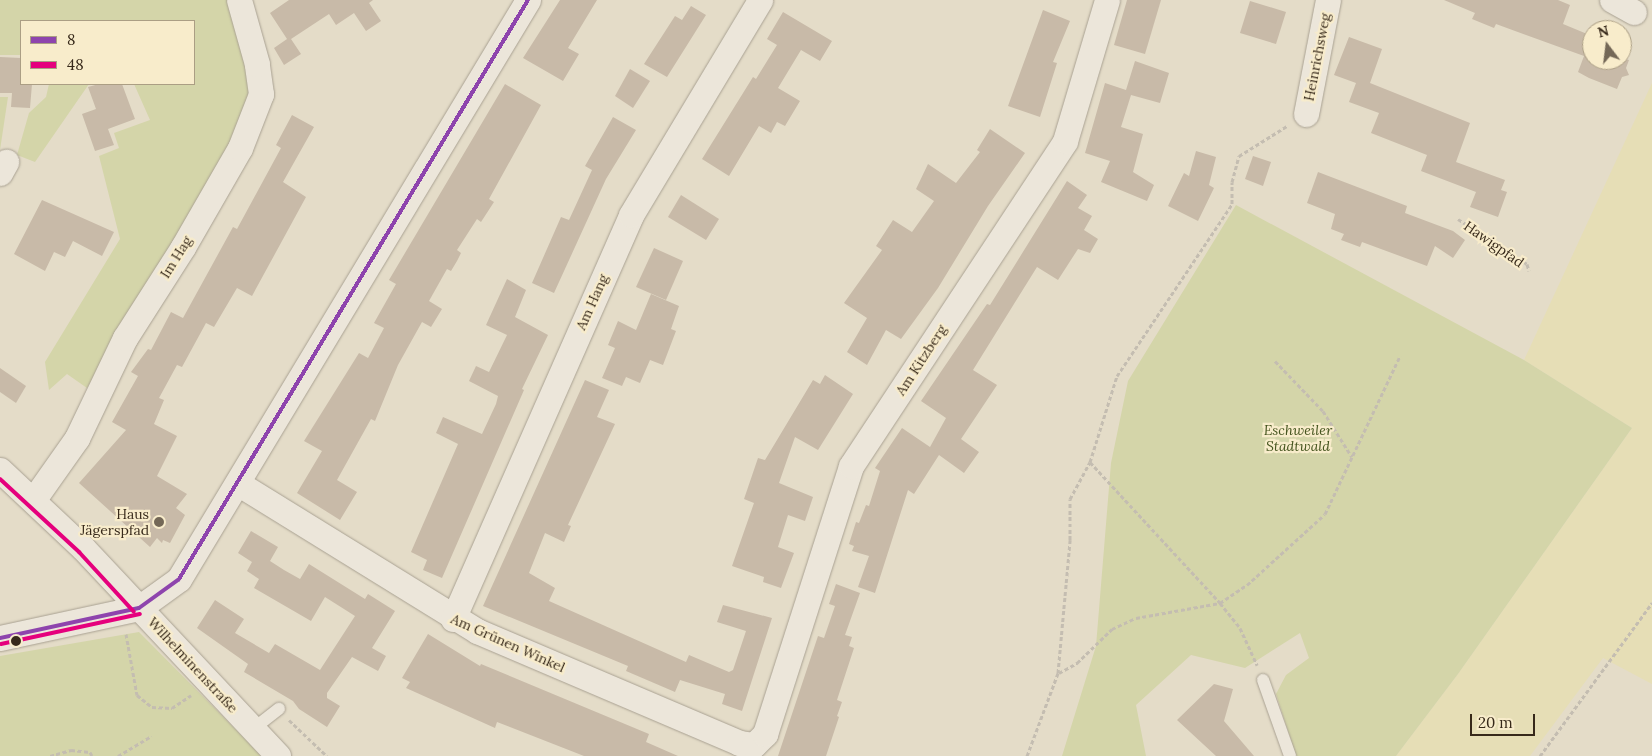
<!DOCTYPE html>
<meta charset="utf-8">
<style>
body{margin:0}
#map{position:relative;width:1652px;height:756px;overflow:hidden;background:#e4dcc8;font-family:Lora,serif}
div>[style]{position:absolute}
.farmland>*{inset:0;background:#e6deb6}
.green>*{inset:0;background:#d4d5a9}
.building>*{inset:0;background:#c8baa8}
.path>*{height:3px;margin-top:-1.5px;transform-origin:0;background:repeating-linear-gradient(90deg,#c4bdb1 0 4px,transparent 0 6.5px)}
.roads{filter:drop-shadow(0 0 1px #a9a192) drop-shadow(0 0 1px #a9a192)}
.lane>*{height:12px;margin:-6px;padding:0 6px;transform-origin:6px;border-radius:6px;background:#ece6da}
.street>*{height:25px;margin:-12.5px;padding:0 12.5px;transform-origin:12.5px;border-radius:12.5px;background:#ece6da}
.bus-1>*{height:4px;margin:-2px;padding:0 2px;transform-origin:2px;border-radius:2px;background:#8e44ad}
.bus-2>*{height:4px;margin:-2px;padding:0 2px;transform-origin:2px;border-radius:2px;background:#e5007d}
.dots>*{width:14px;height:14px;translate:-50% -50%;box-sizing:border-box;border:2px solid #f8eccb;border-radius:50%}
span{translate:-50% -50%;white-space:nowrap;text-align:center;line-height:1.15;-webkit-text-stroke:4.5px #f8eccb;paint-order:stroke}
.street-label{font-size:14px;color:#37291a}
.park-label{font-size:14px;color:#46551f;font-style:italic}
.poi-label{font-size:14px;color:#37291a}
.right{translate:-100% -50%;text-align:right}
.legend{position:absolute;left:20px;top:20px;width:175px;height:65px;box-sizing:border-box;background:#f8eccb;border:1px solid #ab9e84;margin:0;padding:6px 9px;list-style:none;font-size:15px;color:#37291a}
.legend li{display:flex;align-items:center;gap:10px;height:25px}
.legend b{width:25px;border:1px solid #ab9e84}
.north{position:absolute;left:1582px;top:20px;width:50px;height:50px;box-sizing:border-box;background:#f8eccb;border:1px solid #ab9e84;border-radius:50%;rotate:345deg;font-size:14px;font-weight:700;line-height:20px;text-align:center;color:#37291a}
.north::after{content:'';display:block;margin:auto;width:18px;height:22px;background:#746857;clip-path:polygon(50% 0,100% 100%,50% 72%,0 100%)}
.scale{position:absolute;left:1470px;top:714px;width:65px;height:22px;box-sizing:border-box;border:2px solid #37291a;border-top:0;padding-left:6px;font-size:15px;line-height:18px;white-space:nowrap;color:#37291a;-webkit-text-stroke:4px #f8eccb;paint-order:stroke}
</style>
<div id="map">
<div class="farmland">
<i style="clip-path:polygon(1652px 83px,1652px 684px,1603px 658px,1530px 756px,1396px 756px,1458px 674px,1632px 428px,1524px 360px)"></i>
</div>
<div class="green">
<i style="clip-path:polygon(0 0,235px 0,257px 94px,182px 235px,87px 388px,67px 374px,49px 390px,45px 362px,120px 239px,99px 156px,119px 148px,114px 133px,150px 120px,134px 84px,194px 84px,194px 21px,21px 21px,21px 55px,0 55px)"></i>
<i style="clip-path:polygon(49px 84px,89px 84px,35px 162px,17px 155px,29px 113px,46px 97px)"></i>
<i style="clip-path:polygon(0 97px,8px 97px,0 150px)"></i>
<i style="clip-path:polygon(1236px 205px,1524px 360px,1632px 428px,1458px 674px,1396px 756px,1296px 756px,1276px 694px,1286px 675px,1309px 658px,1300px 633px,1245px 668px,1191px 655px,1136px 705px,1146px 756px,1062px 756px,1096px 646px,1111px 463px,1128px 381px)"></i>
<i style="clip-path:polygon(139px 632px,262px 756px,0 756px,0 656px)"></i>
</div>
<div class="building">
<i style="clip-path:polygon(289px 0,373px 0,369px 3px,381px 21px,366px 31px,354px 13px,336px 25px,329px 14px,291px 39px,301px 54px,284px 65px,274px 48px,287px 39px,270px 13px)"></i>
<i style="clip-path:polygon(560px 0,597px 0,568px 48px,579px 54px,563px 81px,523px 58px)"></i>
<i style="clip-path:polygon(1127px 0,1161px 0,1145px 54px,1114px 45px)"></i>
<i style="clip-path:polygon(1444px 0,1558px 0,1570px 5px,1563px 24px,1592px 36px,1592px 60px,1622px 58px,1629px 60px,1626px 68px,1629px 75px,1622px 77px,1617px 89px,1589px 78px,1578px 72px,1584px 56px,1496px 24px,1494px 28px,1472px 19px,1475px 13px)"></i>
<i style="clip-path:polygon(1250px 1px,1286px 12px,1276px 44px,1240px 33px)"></i>
<i style="clip-path:polygon(691px 6px,706px 15px,667px 77px,644px 64px,675px 16px,682px 20px)"></i>
<i style="clip-path:polygon(1043px 10px,1070px 21px,1053px 62px,1057px 63px,1040px 117px,1008px 106px)"></i>
<i style="clip-path:polygon(783px 12px,832px 41px,820px 61px,801px 50px,778px 88px,800px 101px,785px 126px,777px 122px,771px 133px,759px 126px,729px 176px,702px 159px,753px 77px,756px 79px,777px 45px,767px 39px)"></i>
<i style="clip-path:polygon(1349px 37px,1382px 49px,1370px 83px,1470px 123px,1456px 162px,1505px 180px,1501px 190px,1507px 192px,1498px 217px,1470px 207px,1476px 192px,1421px 171px,1427px 155px,1371px 133px,1379px 113px,1349px 102px,1356px 83px,1334px 75px)"></i>
<i style="clip-path:polygon(0 57px,21px 58px,21px 84px,32px 84px,30px 108px,11px 107px,12px 93px,0 93px)"></i>
<i style="clip-path:polygon(1135px 61px,1169px 73px,1160px 103px,1131px 95px,1121px 127px,1143px 134px,1133px 172px,1154px 185px,1147px 201px,1101px 182px,1110px 161px,1085px 153px,1105px 83px,1126px 90px)"></i>
<i style="clip-path:polygon(630px 69px,650px 81px,633px 108px,615px 96px)"></i>
<i style="clip-path:polygon(99px 84px,122px 84px,135px 119px,108px 129px,114px 145px,95px 151px,82px 114px,96px 109px,88px 87px)"></i>
<i style="clip-path:polygon(505px 84px,541px 105px,489px 199px,494px 202px,481px 222px,477px 219px,457px 250px,461px 253px,457px 261px,451px 271px,447px 269px,429px 301px,442px 309px,431px 327px,422px 322px,398px 365px,375px 421px,371px 419px,337px 480px,357px 492px,340px 520px,297px 493px,322px 451px,304px 441px,359px 353px,368px 358px,384px 328px,374px 323px,396px 284px,389px 280px)"></i>
<i style="clip-path:polygon(292px 115px,314px 127px,283px 182px,306px 197px,252px 296px,237px 288px,214px 327px,206px 323px,182px 367px,177px 365px,159px 398px,164px 400px,154px 424px,177px 436px,157px 476px,187px 494px,176px 508px,185px 515px,170px 543px,163px 540px,162px 543px,157px 538px,150px 547px,79px 483px,126px 430px,112px 422px,138px 376px,131px 372px,148px 349px,151px 350px,171px 312px,183px 318px,233px 227px,237px 229px,281px 148px,276px 145px)"></i>
<i style="clip-path:polygon(613px 117px,636px 130px,606px 179px,554px 293px,532px 283px,561px 217px,569px 220px,592px 170px,585px 166px)"></i>
<i style="clip-path:polygon(990px 129px,1025px 153px,988px 206px,938px 288px,901px 339px,886px 330px,867px 365px,847px 352px,867px 318px,844px 303px,882px 250px,876px 246px,893px 220px,912px 232px,934px 201px,916px 189px,928px 164px,956px 183px,980px 152px,977px 150px)"></i>
<i style="clip-path:polygon(1196px 151px,1216px 157px,1209px 185px,1214px 188px,1198px 221px,1168px 206px,1184px 173px,1189px 176px)"></i>
<i style="clip-path:polygon(1253px 156px,1271px 162px,1263px 186px,1245px 179px)"></i>
<i style="clip-path:polygon(1318px 172px,1407px 206px,1405px 213px,1453px 231px,1465px 240px,1453px 258px,1435px 246px,1427px 266px,1362px 242px,1360px 247px,1341px 240px,1344px 234px,1331px 229px,1335px 214px,1307px 203px)"></i>
<i style="clip-path:polygon(1067px 181px,1087px 195px,1078px 208px,1092px 216px,1084px 230px,1098px 239px,1090px 253px,1078px 249px,1058px 280px,1037px 267px,973px 370px,997px 385px,961px 439px,979px 452px,964px 473px,939px 455px,914px 494px,908px 490px,875px 593px,858px 587px,869px 556px,852px 551px,854px 546px,849px 544px,856px 522px,859px 523px,866px 505px,869px 506px,880px 471px,875px 468px,902px 428px,930px 447px,946px 418px,921px 401px,987px 304px,990px 305px)"></i>
<i style="clip-path:polygon(681px 195px,719px 219px,706px 240px,668px 217px)"></i>
<i style="clip-path:polygon(42px 200px,114px 232px,102px 256px,73px 241px,65px 257px,54px 252px,45px 271px,14px 254px)"></i>
<i style="clip-path:polygon(654px 248px,683px 261px,666px 300px,636px 287px)"></i>
<i style="clip-path:polygon(507px 279px,526px 290px,515px 317px,548px 335px,522px 389px,524px 390px,442px 578px,423px 570px,427px 560px,411px 552px,458px 444px,436px 433px,443px 417px,482px 434px,496px 404px,498px 396px,469px 381px,476px 366px,489px 372px,507px 335px,486px 325px)"></i>
<i style="clip-path:polygon(651px 294px,679px 306px,671px 329px,676px 331px,663px 365px,650px 360px,640px 383px,626px 377px,622px 386px,602px 378px,615px 348px,608px 345px,618px 321px,636px 330px)"></i>
<i style="clip-path:polygon(0 368px,26px 386px,16px 403px,0 392px)"></i>
<i style="clip-path:polygon(825px 375px,853px 394px,818px 450px,795px 437px,779px 483px,813px 497px,805px 521px,788px 515px,778px 547px,794px 553px,781px 588px,763px 582px,764px 577px,732px 566px,754px 503px,744px 499px,758px 458px,765px 460px,813px 380px,820px 384px)"></i>
<i style="clip-path:polygon(585px 380px,609px 390px,597px 417px,615px 424px,568px 525px,571px 526px,564px 542px,545px 533px,529px 573px,555px 588px,549px 601px,686px 662px,689px 655px,729px 672px,733px 670px,746px 631px,717px 622px,723px 605px,772px 618px,742px 711px,722px 704px,725px 694px,680px 680px,675px 692px,626px 671px,628px 666px,483px 606px)"></i>
<i style="clip-path:polygon(251px 531px,278px 547px,270px 561px,284px 570px,300px 579px,309px 564px,365px 599px,368px 594px,395px 611px,372px 648px,386px 656px,378px 671px,352px 657px,327px 693px,327px 698px,340px 706px,327px 727px,299px 709px,293px 701px,244px 672px,248px 664px,197px 628px,215px 600px,244px 619px,235px 633px,269px 653px,275px 644px,320px 670px,355px 616px,325px 597px,311px 621px,254px 588px,259px 579px,247px 571px,252px 562px,238px 553px)"></i>
<i style="clip-path:polygon(836px 584px,860px 593px,845px 635px,852px 637px,849px 646px,854px 648px,837px 700px,842px 702px,837px 716px,839px 717px,826px 756px,778px 756px,818px 636px,824px 638px,835px 606px,829px 604px)"></i>
<i style="clip-path:polygon(428px 634px,480px 666px,481px 664px,649px 734px,646px 742px,678px 756px,584px 756px,497px 722px,495px 728px,406px 688px,410px 682px,402px 678px)"></i>
<i style="clip-path:polygon(1214px 684px,1233px 689px,1224px 721px,1254px 756px,1216px 756px,1177px 720px)"></i>
</div>
<div class="path">
<i style="left:1458px;top:219px;width:82px;rotate:33.1deg"></i>
<i style="left:1527px;top:264px;width:7px;rotate:74deg"></i>
<i style="left:1275px;top:361px;width:69px;rotate:46.2deg"></i>
<i style="left:1323px;top:411px;width:54px;rotate:57.8deg"></i>
<i style="left:1090px;top:462px;width:192px;rotate:47.3deg"></i>
<i style="left:1220px;top:603px;width:32px;rotate:51deg"></i>
<i style="left:1240px;top:628px;width:41px;rotate:65.3deg"></i>
<i style="left:126px;top:634px;width:62px;rotate:79.8deg"></i>
<i style="left:137px;top:695px;width:19px;rotate:39deg"></i>
<i style="left:152px;top:707px;width:20px;rotate:3deg"></i>
<i style="left:172px;top:708px;width:23px;rotate:-34deg"></i>
<i style="left:1059px;top:673px;width:21px;rotate:-29deg"></i>
<i style="left:1077px;top:663px;width:49px;rotate:-44.2deg"></i>
<i style="left:1112px;top:629px;width:26px;rotate:-25deg"></i>
<i style="left:1136px;top:618px;width:85px;rotate:-10.1deg"></i>
<i style="left:1220px;top:603px;width:32px;rotate:-34deg"></i>
<i style="left:1247px;top:585px;width:105px;rotate:-42.3deg"></i>
<i style="left:1325px;top:514px;width:175px;rotate:-64.6deg"></i>
<i style="left:289px;top:720px;width:52px;rotate:43.5deg"></i>
<i style="left:50px;top:756px;width:22px;rotate:-16deg"></i>
<i style="left:71px;top:750px;width:19px;rotate:6deg"></i>
<i style="left:90px;top:752px;width:4px;rotate:63deg"></i>
<i style="left:118px;top:756px;width:39px;rotate:-31deg"></i>
<i style="left:1027px;top:756px;width:89px;rotate:-69.5deg"></i>
<i style="left:1058px;top:673px;width:134px;rotate:-84.8deg"></i>
<i style="left:1070px;top:540px;width:41px;rotate:-90deg"></i>
<i style="left:1070px;top:499px;width:42px;rotate:-61.6deg"></i>
<i style="left:1090px;top:462px;width:90px;rotate:-72.6deg"></i>
<i style="left:1117px;top:376px;width:207px;rotate:-56.2deg"></i>
<i style="left:1232px;top:204px;width:22px;rotate:-90deg"></i>
<i style="left:1232px;top:182px;width:27px;rotate:-75deg"></i>
<i style="left:1239px;top:156px;width:57px;rotate:-32deg"></i>
<i style="left:1540px;top:756px;width:190px;rotate:-53.8deg"></i>
</div>
<div class="roads">
<div class="lane">
<i style="left:1263px;top:680px;width:81px;rotate:70.4deg"></i>
<i style="left:253px;top:729px;width:33px;rotate:-38deg"></i>
</div>
<div class="street">
<i style="left:1612px;top:0;width:25px;rotate:29deg"></i>
<i style="left:1306px;top:114px;width:116px;rotate:-79.1deg"></i>
<i style="left:0;top:173px;width:13px;rotate:-61deg"></i>
<i style="left:0;top:470px;width:114px;rotate:43.2deg"></i>
<i style="left:83px;top:548px;width:285px;rotate:46.8deg"></i>
<i style="left:239px;top:484px;width:280px;rotate:31.7deg"></i>
<i style="left:477px;top:631px;width:285px;rotate:23.1deg"></i>
<i style="left:739px;top:743px;width:15px;rotate:8deg"></i>
<i style="left:754px;top:745px;width:16px;rotate:-45deg"></i>
<i style="left:765px;top:734px;width:281px;rotate:-72.2deg"></i>
<i style="left:851px;top:466px;width:389px;rotate:-56.6deg"></i>
<i style="left:1065px;top:141px;width:147px;rotate:-73.4deg"></i>
<i style="left:34px;top:499px;width:75px;rotate:-54.8deg"></i>
<i style="left:77px;top:438px;width:111px;rotate:-64.4deg"></i>
<i style="left:125px;top:338px;width:108px;rotate:-57.5deg"></i>
<i style="left:183px;top:247px;width:114px;rotate:-60.1deg"></i>
<i style="left:240px;top:148px;width:58px;rotate:-68.7deg"></i>
<i style="left:261px;top:94px;width:30px;rotate:-98deg"></i>
<i style="left:257px;top:64px;width:66px;rotate:-105.7deg"></i>
<i style="left:453px;top:619px;width:441px;rotate:-66.2deg"></i>
<i style="left:631px;top:215px;width:251px;rotate:-59deg"></i>
<i style="left:0;top:638px;width:142px;rotate:-12.2deg"></i>
<i style="left:139px;top:608px;width:49px;rotate:-35.9deg"></i>
<i style="left:179px;top:579px;width:676px;rotate:-58.92deg"></i>
</div>
</div>
<div class="bus-1">
<i style="left:0;top:638px;width:142px;rotate:-12.2deg"></i>
<i style="left:139px;top:608px;width:49px;rotate:-35.9deg"></i>
<i style="left:179px;top:579px;width:676px;rotate:-58.92deg"></i>
</div>
<div class="bus-2">
<i style="left:0;top:479px;width:108px;rotate:42.7deg"></i>
<i style="left:79px;top:552px;width:81px;rotate:47.5deg"></i>
<i style="left:1px;top:644px;width:142px;rotate:-12.2deg"></i>
</div>
<div class="dots">
<i style="left:159px;top:522px;background:#746857"></i>
<i style="left:16px;top:641px;background:#37291a"></i>
</div>
<div class="street-label">
<span style="left:1317px;top:57px;rotate:-79deg">Heinrichsweg</span>
<span style="left:1494px;top:244px;rotate:35deg">Hawigpfad</span>
<span style="left:176px;top:257px;rotate:-58deg">Im Hag</span>
<span style="left:592px;top:302px;rotate:-66deg">Am Hang</span>
<span style="left:921px;top:360px;rotate:-57deg">Am Kitzberg</span>
<span style="left:508px;top:643px;rotate:24deg">Am Grünen Winkel</span>
<span style="left:193px;top:665px;rotate:47deg">Wilhelminenstraße</span>
</div>
<div class="park-label">
<span style="left:1298px;top:438px">Eschweiler<br>Stadtwald</span>
</div>
<div class="poi-label">
<span class="right" style="left:149px;top:522px">Haus<br>Jägerspfad</span>
</div>
<ul class="legend">
<li><b style="height:6px;background:#8e44ad"></b>8</li>
<li><b style="height:6px;background:#e5007d"></b>48</li>
</ul>
<div class="north">N</div>
<div class="scale">20 m</div>
</div>
